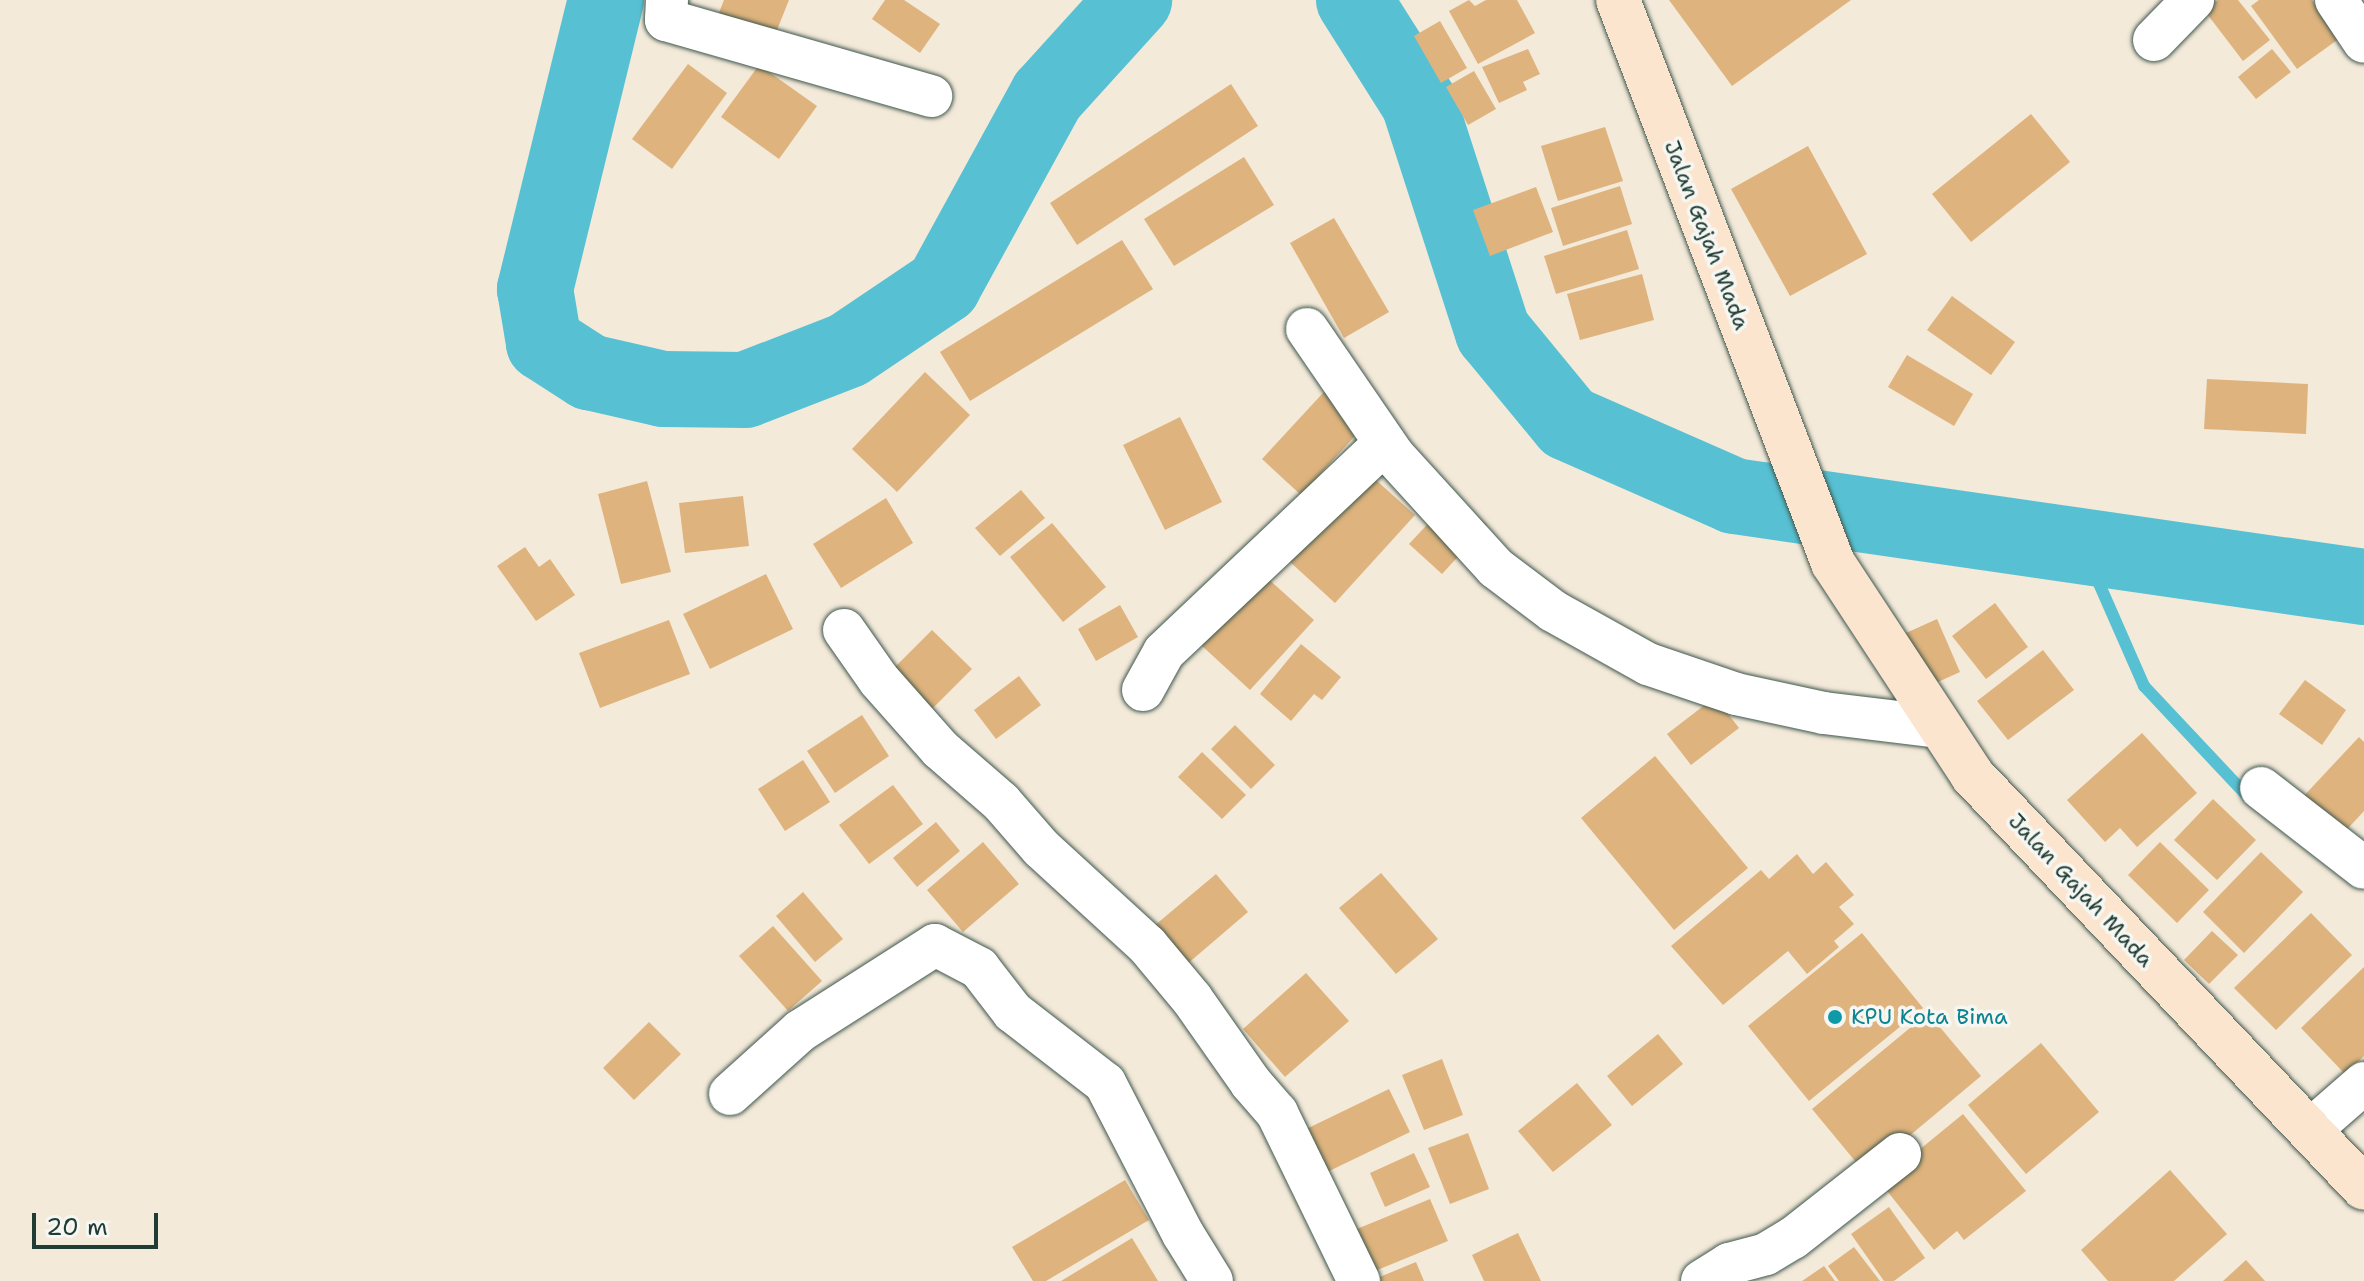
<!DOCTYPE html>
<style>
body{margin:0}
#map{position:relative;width:2364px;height:1281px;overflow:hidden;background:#f4eada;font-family:"Shantell Sans",sans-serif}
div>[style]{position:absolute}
.stream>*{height:12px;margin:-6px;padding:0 6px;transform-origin:6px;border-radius:6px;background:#57c1d3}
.river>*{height:76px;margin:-38px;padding:0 38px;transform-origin:38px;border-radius:38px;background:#57c1d3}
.building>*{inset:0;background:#deb37d}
.roads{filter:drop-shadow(0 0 2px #3f574d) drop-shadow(0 0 2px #3f574d)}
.street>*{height:42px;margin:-21px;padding:0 21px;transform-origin:21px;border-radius:21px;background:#fff}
.secondary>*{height:44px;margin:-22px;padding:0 22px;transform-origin:22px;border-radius:22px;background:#fce5cf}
.dots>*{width:22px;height:22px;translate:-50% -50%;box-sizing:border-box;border:4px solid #f6f6f2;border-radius:50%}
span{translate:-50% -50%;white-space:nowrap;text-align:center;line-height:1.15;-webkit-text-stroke:7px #f6f6f2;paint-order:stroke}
.street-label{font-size:22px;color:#1f3d34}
.culture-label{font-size:22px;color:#0d838f}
.left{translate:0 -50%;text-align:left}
.scale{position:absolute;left:32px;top:1213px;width:126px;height:36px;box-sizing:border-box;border:4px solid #1f3d34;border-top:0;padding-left:10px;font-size:24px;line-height:28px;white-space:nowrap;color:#1f3d34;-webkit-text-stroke:6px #f6f6f2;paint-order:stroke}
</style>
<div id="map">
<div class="stream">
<i style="left:2083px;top:547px;width:152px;rotate:66.3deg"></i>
<i style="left:2144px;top:686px;width:155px;rotate:46.8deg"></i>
</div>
<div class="river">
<i style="left:606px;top:0;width:298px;rotate:103.8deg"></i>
<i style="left:535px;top:289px;width:55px;rotate:80.5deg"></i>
<i style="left:544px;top:343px;width:54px;rotate:32.8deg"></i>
<i style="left:589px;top:372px;width:76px;rotate:12.9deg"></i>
<i style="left:663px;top:389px;width:82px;rotate:0.7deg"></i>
<i style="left:745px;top:390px;width:110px;rotate:-21.2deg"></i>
<i style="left:848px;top:350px;width:115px;rotate:-34deg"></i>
<i style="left:943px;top:286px;width:217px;rotate:-61.3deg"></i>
<i style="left:1047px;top:96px;width:130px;rotate:-47.8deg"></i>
<i style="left:1354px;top:0;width:122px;rotate:57.7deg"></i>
<i style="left:1419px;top:103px;width:241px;rotate:72.1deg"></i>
<i style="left:1493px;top:332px;width:118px;rotate:50.5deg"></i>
<i style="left:1568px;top:423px;width:181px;rotate:23.7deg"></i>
<i style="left:1734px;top:496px;width:637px;rotate:8.22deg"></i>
</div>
<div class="building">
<i style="clip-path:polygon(724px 0,789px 0,773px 40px,717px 18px)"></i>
<i style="clip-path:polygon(885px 0,904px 0,940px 24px,920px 53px,872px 19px)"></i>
<i style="clip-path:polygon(1469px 0,1475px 6px,1486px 0,1517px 0,1535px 33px,1478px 64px,1449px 11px)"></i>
<i style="clip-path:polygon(1669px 0,1851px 0,1732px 86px)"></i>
<i style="clip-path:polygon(2218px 0,2238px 0,2270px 40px,2243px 61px,2204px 10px)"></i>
<i style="clip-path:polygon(2259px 0,2312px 0,2340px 38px,2297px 69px,2251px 6px)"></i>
<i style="clip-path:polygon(1440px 21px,1467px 68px,1441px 83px,1414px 36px)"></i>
<i style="clip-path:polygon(1528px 49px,1540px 74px,1523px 82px,1527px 90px,1499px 103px,1482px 67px)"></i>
<i style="clip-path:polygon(2272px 49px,2291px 72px,2256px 99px,2238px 77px)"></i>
<i style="clip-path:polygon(688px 64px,727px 93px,672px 169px,632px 139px)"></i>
<i style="clip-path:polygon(759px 65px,817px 106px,779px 159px,721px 117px)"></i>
<i style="clip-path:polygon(1474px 71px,1496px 109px,1468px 125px,1446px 87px)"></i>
<i style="clip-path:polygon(1231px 84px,1258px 126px,1077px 245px,1050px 203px)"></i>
<i style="clip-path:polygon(2031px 114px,2070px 162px,1971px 242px,1932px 194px)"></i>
<i style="clip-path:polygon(1605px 127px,1623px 181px,1558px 201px,1541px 146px)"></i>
<i style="clip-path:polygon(1808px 146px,1867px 254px,1790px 296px,1731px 189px)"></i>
<i style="clip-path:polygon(1244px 157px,1274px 205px,1174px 266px,1144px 219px)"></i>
<i style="clip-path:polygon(1620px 186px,1632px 224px,1563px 246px,1551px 208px)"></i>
<i style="clip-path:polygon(1536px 187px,1553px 232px,1490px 256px,1473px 210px)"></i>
<i style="clip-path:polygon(1334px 218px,1389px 312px,1344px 338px,1290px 243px)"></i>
<i style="clip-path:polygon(1627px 230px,1639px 269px,1556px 294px,1544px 256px)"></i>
<i style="clip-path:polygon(1122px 240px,1153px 289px,970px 401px,940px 352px)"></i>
<i style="clip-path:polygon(1642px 274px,1654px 320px,1580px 340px,1567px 294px)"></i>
<i style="clip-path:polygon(1952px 296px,2015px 342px,1991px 375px,1927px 330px)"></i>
<i style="clip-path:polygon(1907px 355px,1973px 394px,1954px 426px,1888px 387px)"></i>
<i style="clip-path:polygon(925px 372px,970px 415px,897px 492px,852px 449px)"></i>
<i style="clip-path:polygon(2207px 379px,2308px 384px,2306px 434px,2204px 429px)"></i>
<i style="clip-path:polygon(1335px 380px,1373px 416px,1301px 495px,1262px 459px)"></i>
<i style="clip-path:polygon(1180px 417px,1222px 502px,1165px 530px,1123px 445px)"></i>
<i style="clip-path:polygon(1358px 464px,1415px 515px,1335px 603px,1278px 551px)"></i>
<i style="clip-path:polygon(647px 481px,671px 572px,621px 584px,598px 494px)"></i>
<i style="clip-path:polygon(1021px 490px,1045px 518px,1000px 556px,975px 528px)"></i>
<i style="clip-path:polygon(1455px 495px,1487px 525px,1442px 574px,1409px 544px)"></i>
<i style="clip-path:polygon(743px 496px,749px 546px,685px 553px,679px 503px)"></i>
<i style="clip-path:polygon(886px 498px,913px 543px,841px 588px,813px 544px)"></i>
<i style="clip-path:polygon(1052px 523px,1106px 587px,1063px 622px,1010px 557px)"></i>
<i style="clip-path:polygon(525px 547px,539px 567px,550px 559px,575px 595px,536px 621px,497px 566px)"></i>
<i style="clip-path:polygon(766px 574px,793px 629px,710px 669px,683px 614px)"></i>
<i style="clip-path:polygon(1264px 575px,1314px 620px,1250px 690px,1201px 645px)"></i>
<i style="clip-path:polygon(1995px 603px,2028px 647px,1986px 679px,1952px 636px)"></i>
<i style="clip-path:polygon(1120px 605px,1138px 637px,1096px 661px,1078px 629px)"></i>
<i style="clip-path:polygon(1937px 619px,1960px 672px,1929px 686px,1906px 633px)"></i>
<i style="clip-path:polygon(669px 620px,690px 674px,600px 708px,579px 653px)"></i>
<i style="clip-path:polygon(932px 630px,972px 669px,928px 713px,889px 673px)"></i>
<i style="clip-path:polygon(1301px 644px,1341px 677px,1322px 700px,1314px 694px,1291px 721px,1260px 694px)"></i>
<i style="clip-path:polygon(2043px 650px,2074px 690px,2008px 740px,1977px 701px)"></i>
<i style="clip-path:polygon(1019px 676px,1041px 705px,996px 739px,974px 710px)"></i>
<i style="clip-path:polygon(2305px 680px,2346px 710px,2322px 745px,2279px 714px)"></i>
<i style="clip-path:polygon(1715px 697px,1739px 728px,1691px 765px,1667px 734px)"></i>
<i style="clip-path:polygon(862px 715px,889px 756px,835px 793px,807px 751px)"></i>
<i style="clip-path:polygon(1235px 725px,1275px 765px,1251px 789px,1211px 749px)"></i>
<i style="clip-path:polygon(2142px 733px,2197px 793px,2137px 847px,2120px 828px,2105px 842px,2067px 800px)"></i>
<i style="clip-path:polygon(2359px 737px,2364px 742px,2364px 811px,2340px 837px,2300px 800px)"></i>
<i style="clip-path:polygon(1202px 752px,1246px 795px,1222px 819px,1178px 777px)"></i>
<i style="clip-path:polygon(1655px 756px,1748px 868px,1674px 930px,1581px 818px)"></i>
<i style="clip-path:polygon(803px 760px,830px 802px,785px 831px,758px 789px)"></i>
<i style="clip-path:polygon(893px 785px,923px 824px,869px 864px,839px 825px)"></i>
<i style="clip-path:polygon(2213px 799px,2256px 840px,2217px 880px,2174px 840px)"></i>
<i style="clip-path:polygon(936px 822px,960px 851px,917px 887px,893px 858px)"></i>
<i style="clip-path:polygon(983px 842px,1019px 884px,963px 932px,927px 890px)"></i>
<i style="clip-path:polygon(2160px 842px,2209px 890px,2177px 923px,2128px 875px)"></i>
<i style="clip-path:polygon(2261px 852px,2303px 892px,2244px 953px,2203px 912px)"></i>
<i style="clip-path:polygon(1797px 854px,1813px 874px,1826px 862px,1854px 895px,1839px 907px,1854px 924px,1834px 941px,1839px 947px,1807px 974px,1788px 951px,1723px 1005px,1671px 946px,1761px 870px,1769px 879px)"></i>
<i style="clip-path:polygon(1381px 873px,1438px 939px,1396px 974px,1339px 908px)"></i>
<i style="clip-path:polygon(1216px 874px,1248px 912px,1186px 965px,1154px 926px)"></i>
<i style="clip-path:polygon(803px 892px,843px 939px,815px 962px,776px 916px)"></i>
<i style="clip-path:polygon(2311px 913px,2352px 955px,2276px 1030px,2234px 988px)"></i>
<i style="clip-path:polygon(773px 926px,822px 981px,788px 1011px,739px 956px)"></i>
<i style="clip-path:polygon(2212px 931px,2238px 955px,2209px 984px,2184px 960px)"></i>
<i style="clip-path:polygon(1862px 933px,1923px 1008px,1809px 1101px,1748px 1026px)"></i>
<i style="clip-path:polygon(2364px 967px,2364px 1056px,2345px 1074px,2301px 1028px)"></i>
<i style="clip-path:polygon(1306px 973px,1349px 1021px,1285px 1077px,1243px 1029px)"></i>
<i style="clip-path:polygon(1928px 1013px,1981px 1076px,1865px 1173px,1812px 1109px)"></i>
<i style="clip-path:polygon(649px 1022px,681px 1054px,634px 1100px,603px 1068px)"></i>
<i style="clip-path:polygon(1658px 1034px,1683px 1064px,1632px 1106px,1607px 1076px)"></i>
<i style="clip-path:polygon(2041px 1043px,2099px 1112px,2026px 1174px,1968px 1105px)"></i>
<i style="clip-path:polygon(1442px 1059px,1463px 1115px,1424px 1130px,1402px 1075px)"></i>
<i style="clip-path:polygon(1577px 1083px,1612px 1125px,1553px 1172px,1518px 1131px)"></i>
<i style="clip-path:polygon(1389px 1089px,1410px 1132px,1321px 1175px,1300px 1132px)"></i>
<i style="clip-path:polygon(1963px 1114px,2026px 1191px,1964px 1240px,1957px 1231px,1934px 1250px,1880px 1182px)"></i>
<i style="clip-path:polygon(1468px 1133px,1489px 1189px,1450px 1204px,1428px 1148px)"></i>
<i style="clip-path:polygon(1414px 1153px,1430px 1187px,1385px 1207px,1370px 1173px)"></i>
<i style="clip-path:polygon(2170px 1170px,2227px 1234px,2174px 1281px,2108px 1281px,2081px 1250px)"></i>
<i style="clip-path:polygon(1125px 1180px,1149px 1220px,1046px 1281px,1033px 1281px,1012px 1247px)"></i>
<i style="clip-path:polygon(1430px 1199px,1448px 1241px,1370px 1273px,1352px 1231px)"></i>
<i style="clip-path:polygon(1889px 1207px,1925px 1258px,1894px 1281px,1884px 1281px,1851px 1234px)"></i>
<i style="clip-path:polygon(1518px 1233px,1541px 1281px,1484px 1281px,1472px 1255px)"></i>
<i style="clip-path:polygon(1132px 1238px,1158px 1281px,1061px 1281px)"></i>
<i style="clip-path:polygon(1854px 1247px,1880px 1281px,1839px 1281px,1828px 1266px)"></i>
<i style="clip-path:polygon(2246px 1260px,2265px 1281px,2223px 1281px)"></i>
<i style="clip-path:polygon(1416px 1262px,1424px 1281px,1370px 1281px)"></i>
<i style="clip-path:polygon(1824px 1266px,1835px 1281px,1802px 1281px)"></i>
</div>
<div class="roads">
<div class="street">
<i style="left:667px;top:0;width:20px;rotate:93deg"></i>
<i style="left:666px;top:20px;width:276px;rotate:16deg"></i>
<i style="left:2336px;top:0;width:50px;rotate:56.3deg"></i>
<i style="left:2154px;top:40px;width:56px;rotate:-45.7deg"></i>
<i style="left:1307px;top:329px;width:154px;rotate:55.6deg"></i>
<i style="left:1394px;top:456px;width:151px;rotate:47.7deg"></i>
<i style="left:1496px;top:568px;width:71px;rotate:37deg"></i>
<i style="left:1553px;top:611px;width:109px;rotate:29.2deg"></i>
<i style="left:1648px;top:664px;width:93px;rotate:18.8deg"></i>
<i style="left:1736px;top:694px;width:90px;rotate:12.2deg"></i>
<i style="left:1824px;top:713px;width:117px;rotate:6.9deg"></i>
<i style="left:844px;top:630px;width:61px;rotate:55deg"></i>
<i style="left:879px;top:680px;width:92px;rotate:48.5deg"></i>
<i style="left:940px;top:749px;width:81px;rotate:41deg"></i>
<i style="left:1001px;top:802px;width:61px;rotate:49deg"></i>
<i style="left:1041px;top:848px;width:144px;rotate:42.5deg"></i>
<i style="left:1147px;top:945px;width:70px;rotate:50.2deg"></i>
<i style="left:1192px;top:999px;width:103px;rotate:54.9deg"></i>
<i style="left:1251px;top:1083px;width:40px;rotate:49deg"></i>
<i style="left:1277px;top:1113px;width:187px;rotate:64deg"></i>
<i style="left:1143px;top:690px;width:43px;rotate:-61.1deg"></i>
<i style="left:1164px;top:652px;width:304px;rotate:-43.4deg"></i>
<i style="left:2261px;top:788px;width:130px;rotate:37.8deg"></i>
<i style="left:730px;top:1094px;width:94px;rotate:-42deg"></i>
<i style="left:800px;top:1031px;width:160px;rotate:-32.5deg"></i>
<i style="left:935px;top:945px;width:50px;rotate:27.6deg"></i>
<i style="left:979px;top:968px;width:56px;rotate:52.3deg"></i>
<i style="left:1013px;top:1012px;width:116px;rotate:37.7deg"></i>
<i style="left:1105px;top:1083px;width:170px;rotate:62.7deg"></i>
<i style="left:1183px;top:1234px;width:55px;rotate:58.3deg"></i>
<i style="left:2309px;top:1131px;width:73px;rotate:-41.1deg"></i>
<i style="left:1702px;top:1281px;width:32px;rotate:-32deg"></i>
<i style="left:1729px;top:1264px;width:38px;rotate:-15deg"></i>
<i style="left:1766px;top:1254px;width:31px;rotate:-31deg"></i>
<i style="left:1793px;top:1238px;width:136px;rotate:-38.1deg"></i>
</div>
<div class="secondary">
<i style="left:1618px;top:0;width:603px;rotate:69.1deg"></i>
<i style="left:1833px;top:563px;width:254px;rotate:56.7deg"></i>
<i style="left:1972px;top:775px;width:569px;rotate:46.49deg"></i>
</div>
</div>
<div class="dots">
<i style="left:1835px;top:1017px;background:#0f9aa8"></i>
</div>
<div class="street-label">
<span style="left:1707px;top:235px;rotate:69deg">Jalan Gajah Mada</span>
<span style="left:2081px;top:890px;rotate:47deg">Jalan Gajah Mada</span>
</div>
<div class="culture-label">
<span class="left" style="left:1851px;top:1017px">KPU Kota Bima</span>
</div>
<div class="scale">20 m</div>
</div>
